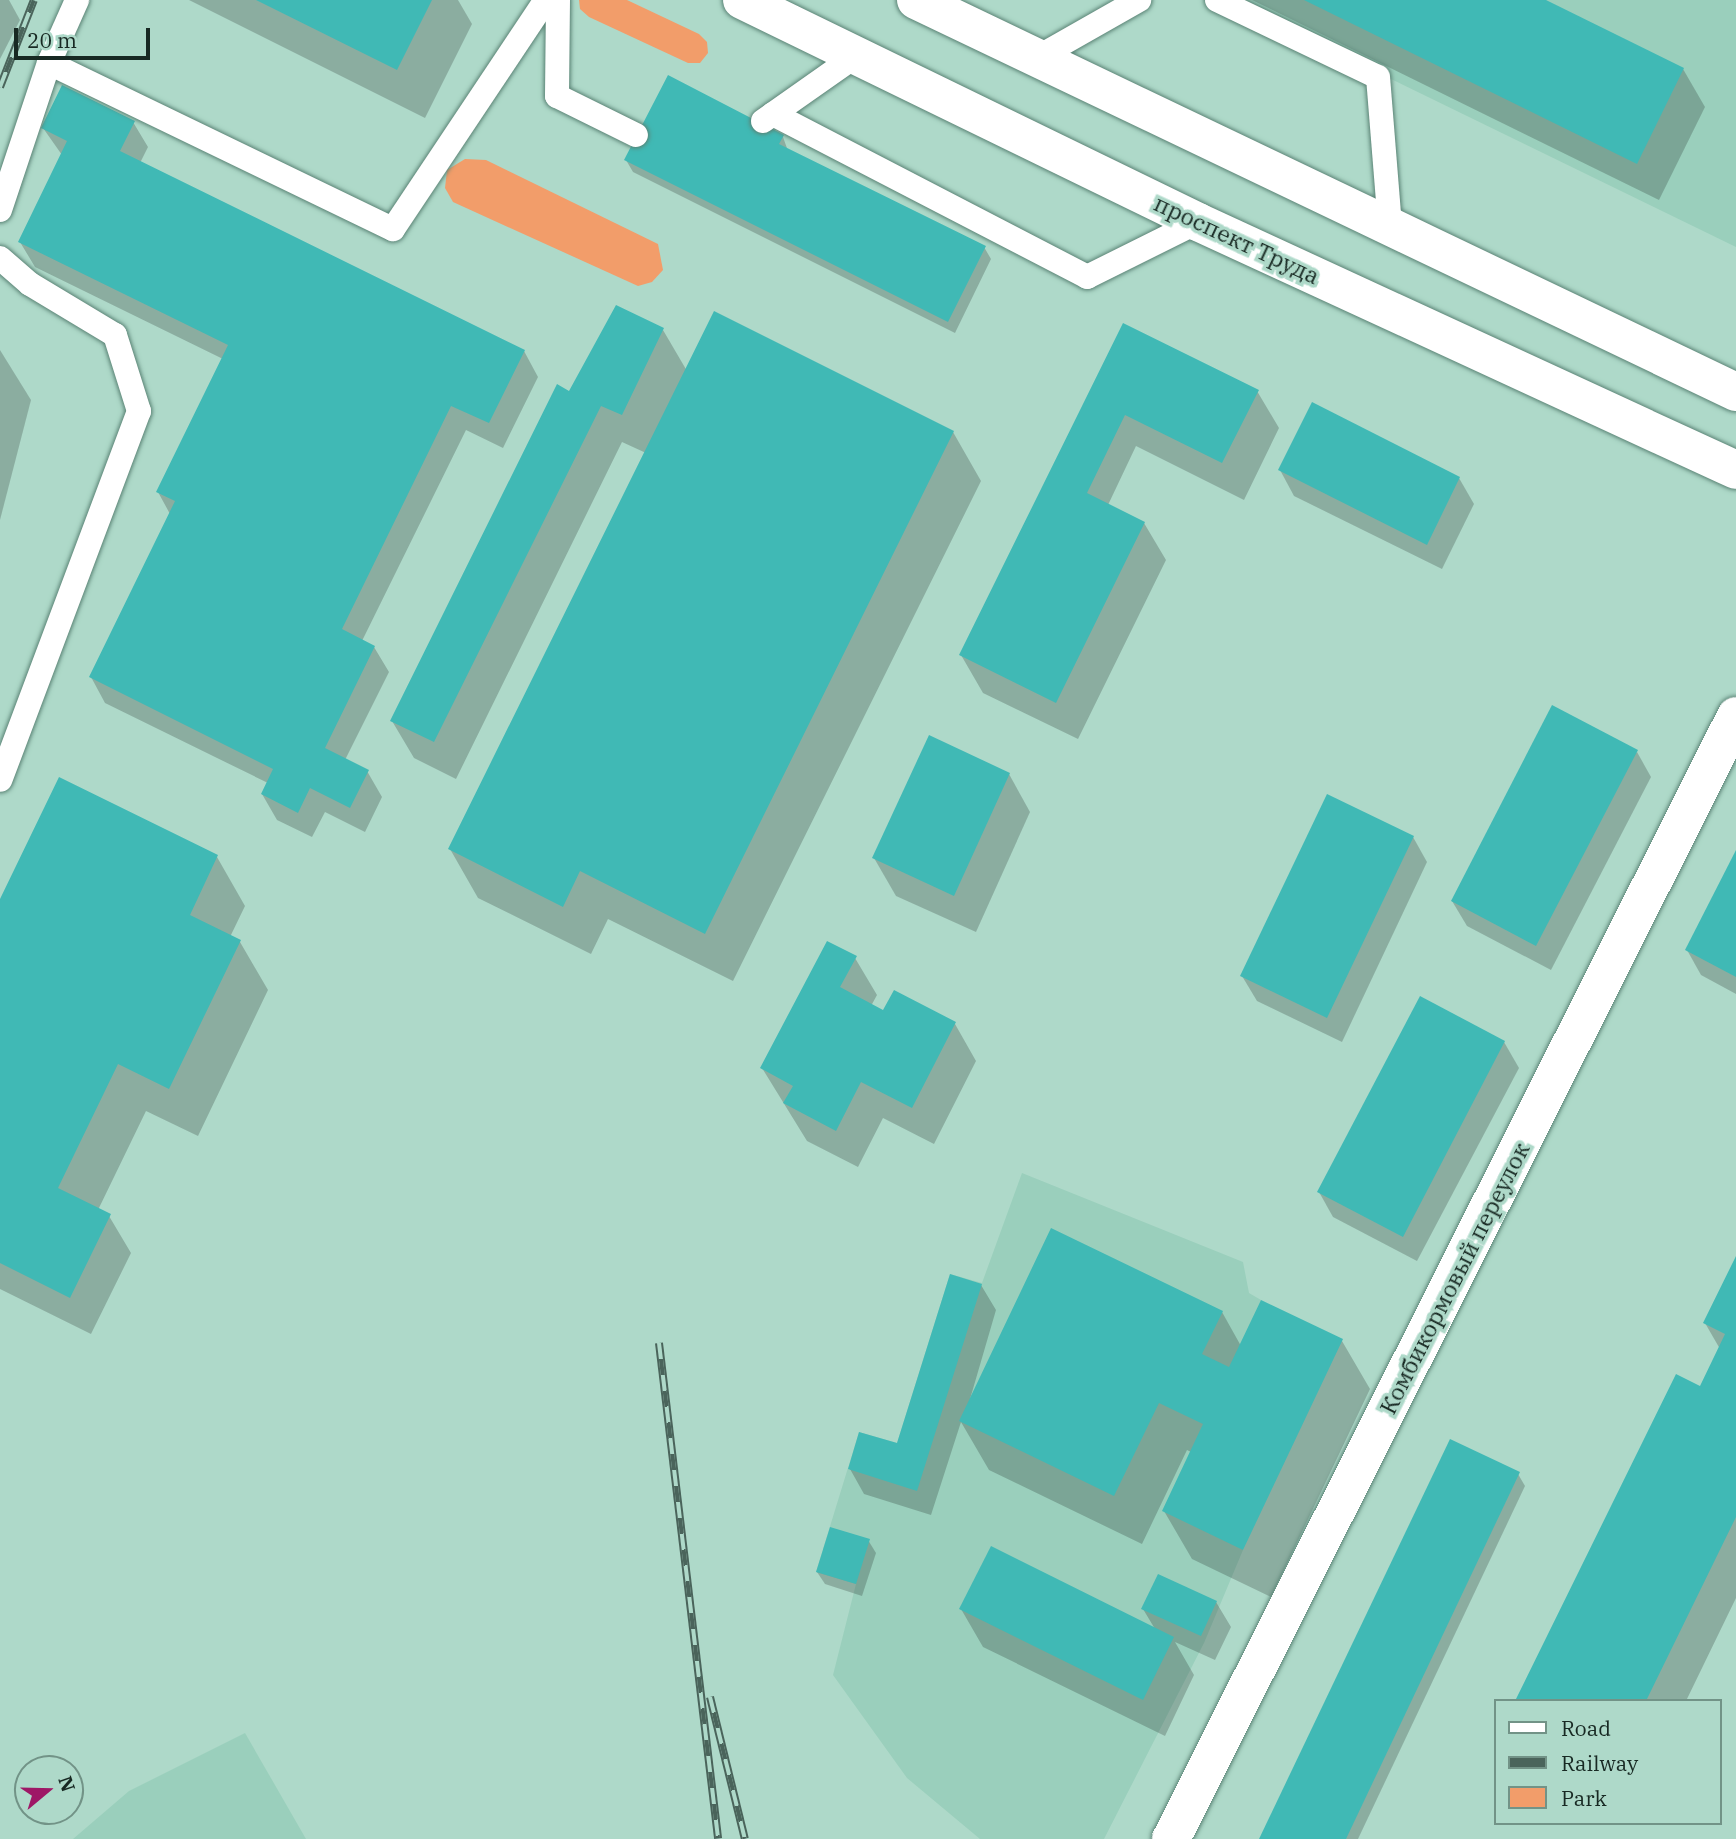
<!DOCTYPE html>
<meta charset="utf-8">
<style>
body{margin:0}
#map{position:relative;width:1736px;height:1839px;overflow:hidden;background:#aed9c9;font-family:"IBM Plex Serif",serif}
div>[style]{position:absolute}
.built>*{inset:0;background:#9acfbc}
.green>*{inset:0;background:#f29d6a}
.shadow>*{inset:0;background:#0003}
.building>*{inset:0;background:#40b9b5}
.roads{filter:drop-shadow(0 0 2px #5a8375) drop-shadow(0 0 2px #5a8375)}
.service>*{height:24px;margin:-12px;padding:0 12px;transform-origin:12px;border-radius:12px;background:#fff}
.minor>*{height:38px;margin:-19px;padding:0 19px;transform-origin:19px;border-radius:19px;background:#fff}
.secondary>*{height:38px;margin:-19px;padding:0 19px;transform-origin:19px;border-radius:19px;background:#fff}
.rail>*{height:8px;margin-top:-4px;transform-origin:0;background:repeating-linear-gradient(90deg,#aed9c9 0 16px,#4a645b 0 32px);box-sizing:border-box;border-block:2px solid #4a645b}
span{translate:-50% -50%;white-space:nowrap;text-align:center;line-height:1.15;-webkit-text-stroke:7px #aed9c9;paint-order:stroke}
.street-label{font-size:23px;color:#182923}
.legend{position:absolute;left:1494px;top:1699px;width:228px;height:126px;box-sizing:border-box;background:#aed9c9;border:2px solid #729387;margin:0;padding:9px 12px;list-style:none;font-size:21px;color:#182923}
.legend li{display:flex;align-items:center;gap:14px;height:35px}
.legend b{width:35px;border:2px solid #729387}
.north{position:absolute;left:14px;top:1755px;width:70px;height:70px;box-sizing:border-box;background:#aed9c9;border:2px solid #729387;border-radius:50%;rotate:71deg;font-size:19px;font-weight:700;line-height:28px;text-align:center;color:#182923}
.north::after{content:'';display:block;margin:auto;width:24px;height:32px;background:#9e1766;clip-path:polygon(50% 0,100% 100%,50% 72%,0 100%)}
.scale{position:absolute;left:14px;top:28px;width:136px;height:32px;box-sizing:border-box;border:4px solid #182923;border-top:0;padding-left:9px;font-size:21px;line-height:24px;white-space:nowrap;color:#182923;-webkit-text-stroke:5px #aed9c9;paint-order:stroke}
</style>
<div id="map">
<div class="built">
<i style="clip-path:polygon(1229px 0,1736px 0,1736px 247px)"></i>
<i style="clip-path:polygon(1022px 1173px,1243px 1262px,1249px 1293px,1261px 1300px,1243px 1550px,1204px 1643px,1104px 1839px,980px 1839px,907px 1778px,833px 1675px,856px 1584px,816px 1572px,859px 1432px,897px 1443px,950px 1274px,982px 1283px)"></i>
<i style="clip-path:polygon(245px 1733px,306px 1839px,73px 1839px,129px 1791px)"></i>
</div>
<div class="green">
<i style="clip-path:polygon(579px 0,627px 0,699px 34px,707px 42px,708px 53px,700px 63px,688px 63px,589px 17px,580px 9px)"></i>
<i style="clip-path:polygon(465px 159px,486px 160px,658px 244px,663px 270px,652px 282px,638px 286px,453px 202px,445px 188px,447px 170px)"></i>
</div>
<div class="shadow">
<i style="clip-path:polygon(0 0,9px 0,20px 20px,0 59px)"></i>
<i style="clip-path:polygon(189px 0,458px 0,472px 24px,425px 118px)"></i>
<i style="clip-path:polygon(1252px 0,1542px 0,1683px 69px,1705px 107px,1659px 200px)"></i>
<i style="clip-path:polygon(133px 122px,148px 147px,140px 163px,524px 351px,538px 377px,503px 448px,466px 430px,362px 641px,374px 647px,389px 672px,345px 760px,367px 771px,382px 797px,365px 832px,325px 812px,312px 837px,277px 820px,262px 794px,268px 783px,105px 703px,91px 677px,170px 514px,158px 492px,223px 359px,35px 267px,20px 242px,62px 155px,43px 128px)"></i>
<i style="clip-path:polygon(783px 137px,788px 151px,984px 247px,991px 259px,955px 333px,633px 172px,626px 160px)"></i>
<i style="clip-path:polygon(1124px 325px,1257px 391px,1279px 428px,1244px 500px,1136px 446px,1108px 505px,1144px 523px,1166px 560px,1078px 739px,983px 693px,961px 655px)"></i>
<i style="clip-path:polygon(663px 330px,687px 371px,953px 432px,981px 481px,733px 981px,608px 919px,591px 954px,478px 898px,450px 849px,646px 453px,622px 442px,456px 779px,414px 758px,392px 721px,570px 394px)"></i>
<i style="clip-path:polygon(0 350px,31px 400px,0 520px)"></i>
<i style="clip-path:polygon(1280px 470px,1459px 478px,1474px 504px,1442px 569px,1294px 496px)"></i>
<i style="clip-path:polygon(1637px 752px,1651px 777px,1551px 970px,1467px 926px,1452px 901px)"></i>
<i style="clip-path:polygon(1009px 774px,1030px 812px,976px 932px,896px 896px,874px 858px)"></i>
<i style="clip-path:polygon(60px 780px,217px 857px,245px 906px,230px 937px,240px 942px,268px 990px,198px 1136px,146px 1111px,98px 1210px,109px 1216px,131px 1253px,91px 1334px,0 1289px,0 903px)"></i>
<i style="clip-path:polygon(1413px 837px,1427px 862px,1342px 1042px,1257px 1001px,1242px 976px)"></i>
<i style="clip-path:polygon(1736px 854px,1736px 994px,1701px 975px,1687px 950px)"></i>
<i style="clip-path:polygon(855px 958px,877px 995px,871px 1006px,884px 1013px,955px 1024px,976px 1061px,934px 1144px,883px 1118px,858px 1167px,807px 1141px,762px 1068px)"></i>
<i style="clip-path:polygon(1504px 1042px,1519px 1068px,1417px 1261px,1333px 1217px,1319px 1192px)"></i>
<i style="clip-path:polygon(1736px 1260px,1736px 1598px,1686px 1701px,1517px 1701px,1700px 1388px,1720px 1349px,1705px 1323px)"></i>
<i style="clip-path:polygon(981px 1285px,996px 1310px,968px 1406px,1222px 1312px,1241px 1346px,1342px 1341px,1370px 1389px,1271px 1597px,1192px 1559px,1164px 1511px,1191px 1452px,1187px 1450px,1142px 1544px,989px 1470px,961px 1422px,931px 1515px,864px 1494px,850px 1469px,898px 1445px)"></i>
<i style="clip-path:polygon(1518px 1474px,1525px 1486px,1358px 1839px,1261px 1839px)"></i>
<i style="clip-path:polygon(868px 1540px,876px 1553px,862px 1596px,825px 1584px,817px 1572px)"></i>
<i style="clip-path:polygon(1216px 1602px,1231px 1627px,1215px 1660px,1175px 1642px,1194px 1675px,1165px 1736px,983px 1647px,961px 1609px,1155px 1629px,1143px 1609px)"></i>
</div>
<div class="building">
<i style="clip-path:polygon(256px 0,432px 0,397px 70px)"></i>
<i style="clip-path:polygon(1304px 0,1546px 0,1684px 68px,1637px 164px)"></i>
<i style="clip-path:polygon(668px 75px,784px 135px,779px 144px,986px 246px,948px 322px,624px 160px)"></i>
<i style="clip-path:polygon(62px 85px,135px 121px,120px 151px,525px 350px,489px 423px,451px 406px,342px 629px,375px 646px,325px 748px,369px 770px,350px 808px,310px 788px,298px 813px,261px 794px,273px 769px,89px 677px,175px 501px,156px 492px,228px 345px,18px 242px,67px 141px,41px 128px)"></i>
<i style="clip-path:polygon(616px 305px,664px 328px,622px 415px,601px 406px,434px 742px,390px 721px,557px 384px,569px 391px)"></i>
<i style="clip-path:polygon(714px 311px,954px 431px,705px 934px,580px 871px,563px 907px,448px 849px)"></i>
<i style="clip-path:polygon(1123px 323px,1259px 390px,1222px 463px,1125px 415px,1087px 493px,1145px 522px,1056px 703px,959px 655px)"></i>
<i style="clip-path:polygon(1312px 402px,1460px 477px,1427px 545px,1278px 470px)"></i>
<i style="clip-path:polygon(1552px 705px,1638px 750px,1536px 946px,1451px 901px)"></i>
<i style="clip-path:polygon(929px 735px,1010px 773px,954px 896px,872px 858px)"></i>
<i style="clip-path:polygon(59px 777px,218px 855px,190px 915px,241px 940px,169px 1089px,118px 1064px,58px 1188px,111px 1214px,70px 1298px,0 1263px,0 899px)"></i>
<i style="clip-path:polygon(1327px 794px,1414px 836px,1327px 1018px,1240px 976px)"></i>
<i style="clip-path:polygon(1736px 850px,1736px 977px,1685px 950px)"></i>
<i style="clip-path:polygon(827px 941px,857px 956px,840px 987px,883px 1010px,894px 990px,956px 1022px,912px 1108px,861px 1082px,836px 1131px,783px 1103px,793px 1086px,760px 1068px)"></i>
<i style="clip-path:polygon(1420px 996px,1505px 1041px,1403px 1237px,1317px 1192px)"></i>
<i style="clip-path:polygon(1051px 1228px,1223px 1311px,1202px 1354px,1229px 1367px,1261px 1300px,1343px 1339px,1243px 1550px,1162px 1511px,1203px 1424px,1159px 1403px,1114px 1496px,959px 1421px)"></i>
<i style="clip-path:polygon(1736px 1256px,1736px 1517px,1646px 1701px,1515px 1701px,1676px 1374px,1700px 1386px,1725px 1334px,1703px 1323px)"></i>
<i style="clip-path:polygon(950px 1274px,982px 1284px,917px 1491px,848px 1469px,859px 1432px,897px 1443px)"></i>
<i style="clip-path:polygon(1450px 1439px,1520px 1472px,1346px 1839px,1259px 1839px)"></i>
<i style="clip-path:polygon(830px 1527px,870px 1539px,856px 1584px,816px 1572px)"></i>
<i style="clip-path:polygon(991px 1546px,1174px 1637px,1143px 1700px,959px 1609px)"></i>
<i style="clip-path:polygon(1158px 1574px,1217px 1601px,1201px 1636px,1141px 1609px)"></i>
</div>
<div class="roads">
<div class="service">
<i style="left:558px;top:0;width:96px;rotate:90.6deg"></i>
<i style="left:557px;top:96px;width:88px;rotate:26.3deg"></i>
<i style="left:1217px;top:0;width:178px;rotate:25.6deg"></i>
<i style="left:1378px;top:77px;width:150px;rotate:85.4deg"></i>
<i style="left:1035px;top:59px;width:120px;rotate:-29.6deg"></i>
<i style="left:49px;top:63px;width:382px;rotate:25.8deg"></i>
<i style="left:393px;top:229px;width:275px;rotate:-56.3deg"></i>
<i style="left:773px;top:114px;width:354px;rotate:27.4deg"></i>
<i style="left:1087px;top:277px;width:124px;rotate:-26.4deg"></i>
<i style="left:763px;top:121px;width:115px;rotate:-35.1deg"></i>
<i style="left:0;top:210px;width:155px;rotate:-71.6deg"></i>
<i style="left:49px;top:63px;width:69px;rotate:-66deg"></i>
<i style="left:0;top:258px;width:40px;rotate:41deg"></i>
<i style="left:30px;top:284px;width:99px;rotate:31deg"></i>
<i style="left:115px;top:335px;width:80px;rotate:72.5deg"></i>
<i style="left:139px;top:411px;width:394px;rotate:110.6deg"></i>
</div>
<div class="minor">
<i style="left:1171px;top:1839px;width:1257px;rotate:-63.29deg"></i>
</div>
<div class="secondary">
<i style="left:742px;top:0;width:507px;rotate:25.96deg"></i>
<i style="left:1198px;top:222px;width:592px;rotate:24.75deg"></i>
<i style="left:916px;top:0;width:909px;rotate:25.55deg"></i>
</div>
</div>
<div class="rail">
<i style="left:0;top:87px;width:93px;rotate:-68.7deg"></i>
<i style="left:659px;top:1343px;width:499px;rotate:83.2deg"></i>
<i style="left:710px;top:1697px;width:146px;rotate:76.2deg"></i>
</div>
<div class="street-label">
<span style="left:1237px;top:239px;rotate:25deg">проспект Труда</span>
<span style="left:1454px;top:1278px;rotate:-63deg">Комбикормовый переулок</span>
</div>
<ul class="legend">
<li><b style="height:9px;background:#fff"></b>Road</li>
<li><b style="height:9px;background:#4a645b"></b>Railway</li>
<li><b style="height:19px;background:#f29d6a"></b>Park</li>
</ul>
<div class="north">N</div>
<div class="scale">20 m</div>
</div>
